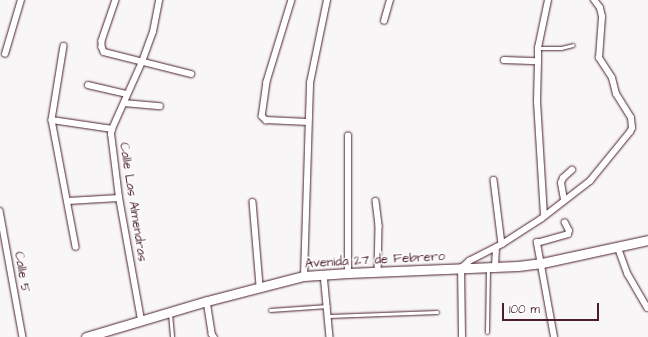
<!DOCTYPE html>
<style>
body{margin:0}
#map{position:relative;width:648px;height:337px;overflow:hidden;background:#f8f6f7;font-family:"Architects Daughter",sans-serif}
div>[style]{position:absolute}
.roads{filter:drop-shadow(0 0 1px #4a1f2b) drop-shadow(0 0 1px #4a1f2b)}
.service>*{height:3px;margin:-1.5px;padding:0 1.5px;transform-origin:1.5px;border-radius:1.5px;background:#fff}
.minor>*{height:5.5px;margin:-2.75px;padding:0 2.75px;transform-origin:2.75px;border-radius:2.75px;background:#fff}
.primary>*{height:9px;margin:-4.5px;padding:0 4.5px;transform-origin:4.5px;border-radius:4.5px;background:#fff}
span{translate:-50% -50%;white-space:nowrap;text-align:center;line-height:1.15;-webkit-text-stroke:3px #fff;paint-order:stroke}
.street-label{font-size:13px;color:#4a1f2b}
.scale{position:absolute;left:502px;top:303px;width:97px;height:18px;box-sizing:border-box;border:2px solid #4a1f2b;border-top:0;padding-left:5px;font-size:12px;line-height:14px;white-space:nowrap;color:#4a1f2b;-webkit-text-stroke:3px #fff;paint-order:stroke}
</style>
<div id="map">
<div class="roads">
<div class="service">
<i style="left:538px;top:48px;width:23px"></i>
<i style="left:561px;top:48px;width:12px;rotate:-14deg"></i>
<i style="left:270px;top:310px;width:58px;rotate:-3.9deg"></i>
<i style="left:170px;top:313px;width:24px;rotate:85deg"></i>
<i style="left:329px;top:316px;width:108px;rotate:-2.1deg"></i>
<i style="left:487px;top:332px;width:63px;rotate:-89.1deg"></i>
</div>
<div class="minor">
<i style="left:116px;top:0;width:43px;rotate:108.9deg"></i>
<i style="left:102px;top:41px;width:6px;rotate:90deg"></i>
<i style="left:102px;top:47px;width:5px;rotate:68deg"></i>
<i style="left:104px;top:52px;width:90px;rotate:14.2deg"></i>
<i style="left:292px;top:0;width:86px;rotate:107deg"></i>
<i style="left:267px;top:82px;width:34px;rotate:98deg"></i>
<i style="left:262px;top:116px;width:6px;rotate:45deg"></i>
<i style="left:266px;top:120px;width:42px;rotate:2.7deg"></i>
<i style="left:384px;top:21px;width:22px;rotate:-74deg"></i>
<i style="left:64px;top:46px;width:75px;rotate:99.2deg"></i>
<i style="left:52px;top:120px;width:129px;rotate:79.3deg"></i>
<i style="left:5px;top:54px;width:56px;rotate:-73.5deg"></i>
<i style="left:504px;top:60px;width:34px;rotate:2deg"></i>
<i style="left:88px;top:85px;width:40px;rotate:13deg"></i>
<i style="left:124px;top:103px;width:36px;rotate:5deg"></i>
<i style="left:52px;top:120px;width:61px;rotate:8.5deg"></i>
<i style="left:494px;top:180px;width:64px;rotate:82.9deg"></i>
<i style="left:564px;top:200px;width:17px;rotate:-100deg"></i>
<i style="left:561px;top:183px;width:5px;rotate:-68deg"></i>
<i style="left:563px;top:178px;width:12px;rotate:-42deg"></i>
<i style="left:68px;top:201px;width:51px;rotate:-3.4deg"></i>
<i style="left:376px;top:201px;width:25px;rotate:83deg"></i>
<i style="left:379px;top:226px;width:46px;rotate:91.2deg"></i>
<i style="left:253px;top:202px;width:84px;rotate:85.2deg"></i>
<i style="left:0;top:211px;width:128px;rotate:79.7deg"></i>
<i style="left:544px;top:216px;width:114px;rotate:-93.5deg"></i>
<i style="left:537px;top:102px;width:41px;rotate:-88.6deg"></i>
<i style="left:538px;top:61px;width:13px;rotate:-90deg"></i>
<i style="left:538px;top:48px;width:49px;rotate:-78.2deg"></i>
<i style="left:618px;top:247px;width:29px;rotate:70deg"></i>
<i style="left:628px;top:274px;width:39px;rotate:60deg"></i>
<i style="left:495px;top:267px;width:19px;rotate:-87deg"></i>
<i style="left:348px;top:273px;width:137px;rotate:-90deg"></i>
<i style="left:324px;top:274px;width:63px;rotate:84.6deg"></i>
<i style="left:304px;top:276px;width:193px;rotate:-88.2deg"></i>
<i style="left:310px;top:83px;width:85px;rotate:-78.4deg"></i>
<i style="left:207px;top:301px;width:33px;rotate:81deg"></i>
<i style="left:212px;top:334px;width:4px;rotate:56deg"></i>
<i style="left:141px;top:320px;width:124px;rotate:-100.2deg"></i>
<i style="left:119px;top:198px;width:64px;rotate:-97.1deg"></i>
<i style="left:111px;top:134px;width:5px;rotate:-79deg"></i>
<i style="left:112px;top:129px;width:73px;rotate:-65.9deg"></i>
<i style="left:142px;top:62px;width:32px;rotate:-70deg"></i>
<i style="left:153px;top:32px;width:33px;rotate:-79deg"></i>
<i style="left:462px;top:337px;width:69px;rotate:-90.8deg"></i>
<i style="left:461px;top:268px;width:11px;rotate:-41deg"></i>
<i style="left:469px;top:261px;width:37px;rotate:-27deg"></i>
<i style="left:502px;top:244px;width:46px;rotate:-32.7deg"></i>
<i style="left:541px;top:219px;width:62px;rotate:-37.8deg"></i>
<i style="left:590px;top:181px;width:63px;rotate:-50.8deg"></i>
<i style="left:630px;top:132px;width:4px;rotate:-63deg"></i>
<i style="left:632px;top:128px;width:10px;rotate:-96deg"></i>
<i style="left:631px;top:118px;width:28px;rotate:-122deg"></i>
<i style="left:616px;top:94px;width:16px;rotate:-104deg"></i>
<i style="left:612px;top:78px;width:24px;rotate:-123deg"></i>
<i style="left:599px;top:58px;width:41px;rotate:-85.8deg"></i>
<i style="left:602px;top:17px;width:9px;rotate:-103deg"></i>
<i style="left:600px;top:8px;width:10px;rotate:-127deg"></i>
<i style="left:554px;top:337px;width:96px;rotate:-100.3deg"></i>
<i style="left:537px;top:243px;width:32px;rotate:-16deg"></i>
<i style="left:568px;top:234px;width:3px;rotate:-72deg"></i>
<i style="left:569px;top:231px;width:9px;rotate:-117deg"></i>
</div>
<div class="primary">
<i style="left:86px;top:337px;width:126px;rotate:-16.6deg"></i>
<i style="left:207px;top:301px;width:100px;rotate:-14.5deg"></i>
<i style="left:304px;top:276px;width:44px;rotate:-3.9deg"></i>
<i style="left:348px;top:273px;width:170px;rotate:-2.4deg"></i>
<i style="left:518px;top:266px;width:24px;rotate:-7deg"></i>
<i style="left:542px;top:263px;width:108px;rotate:-12.2deg"></i>
</div>
</div>
<div class="street-label">
<span style="left:133px;top:202px;rotate:81deg">Calle Las Almendras</span>
<span style="left:375px;top:260px;rotate:-3deg">Avenida 27 de Febrero</span>
<span style="left:22px;top:272px;rotate:80deg">Calle 5</span>
</div>
<div class="scale">100 m</div>
</div>
